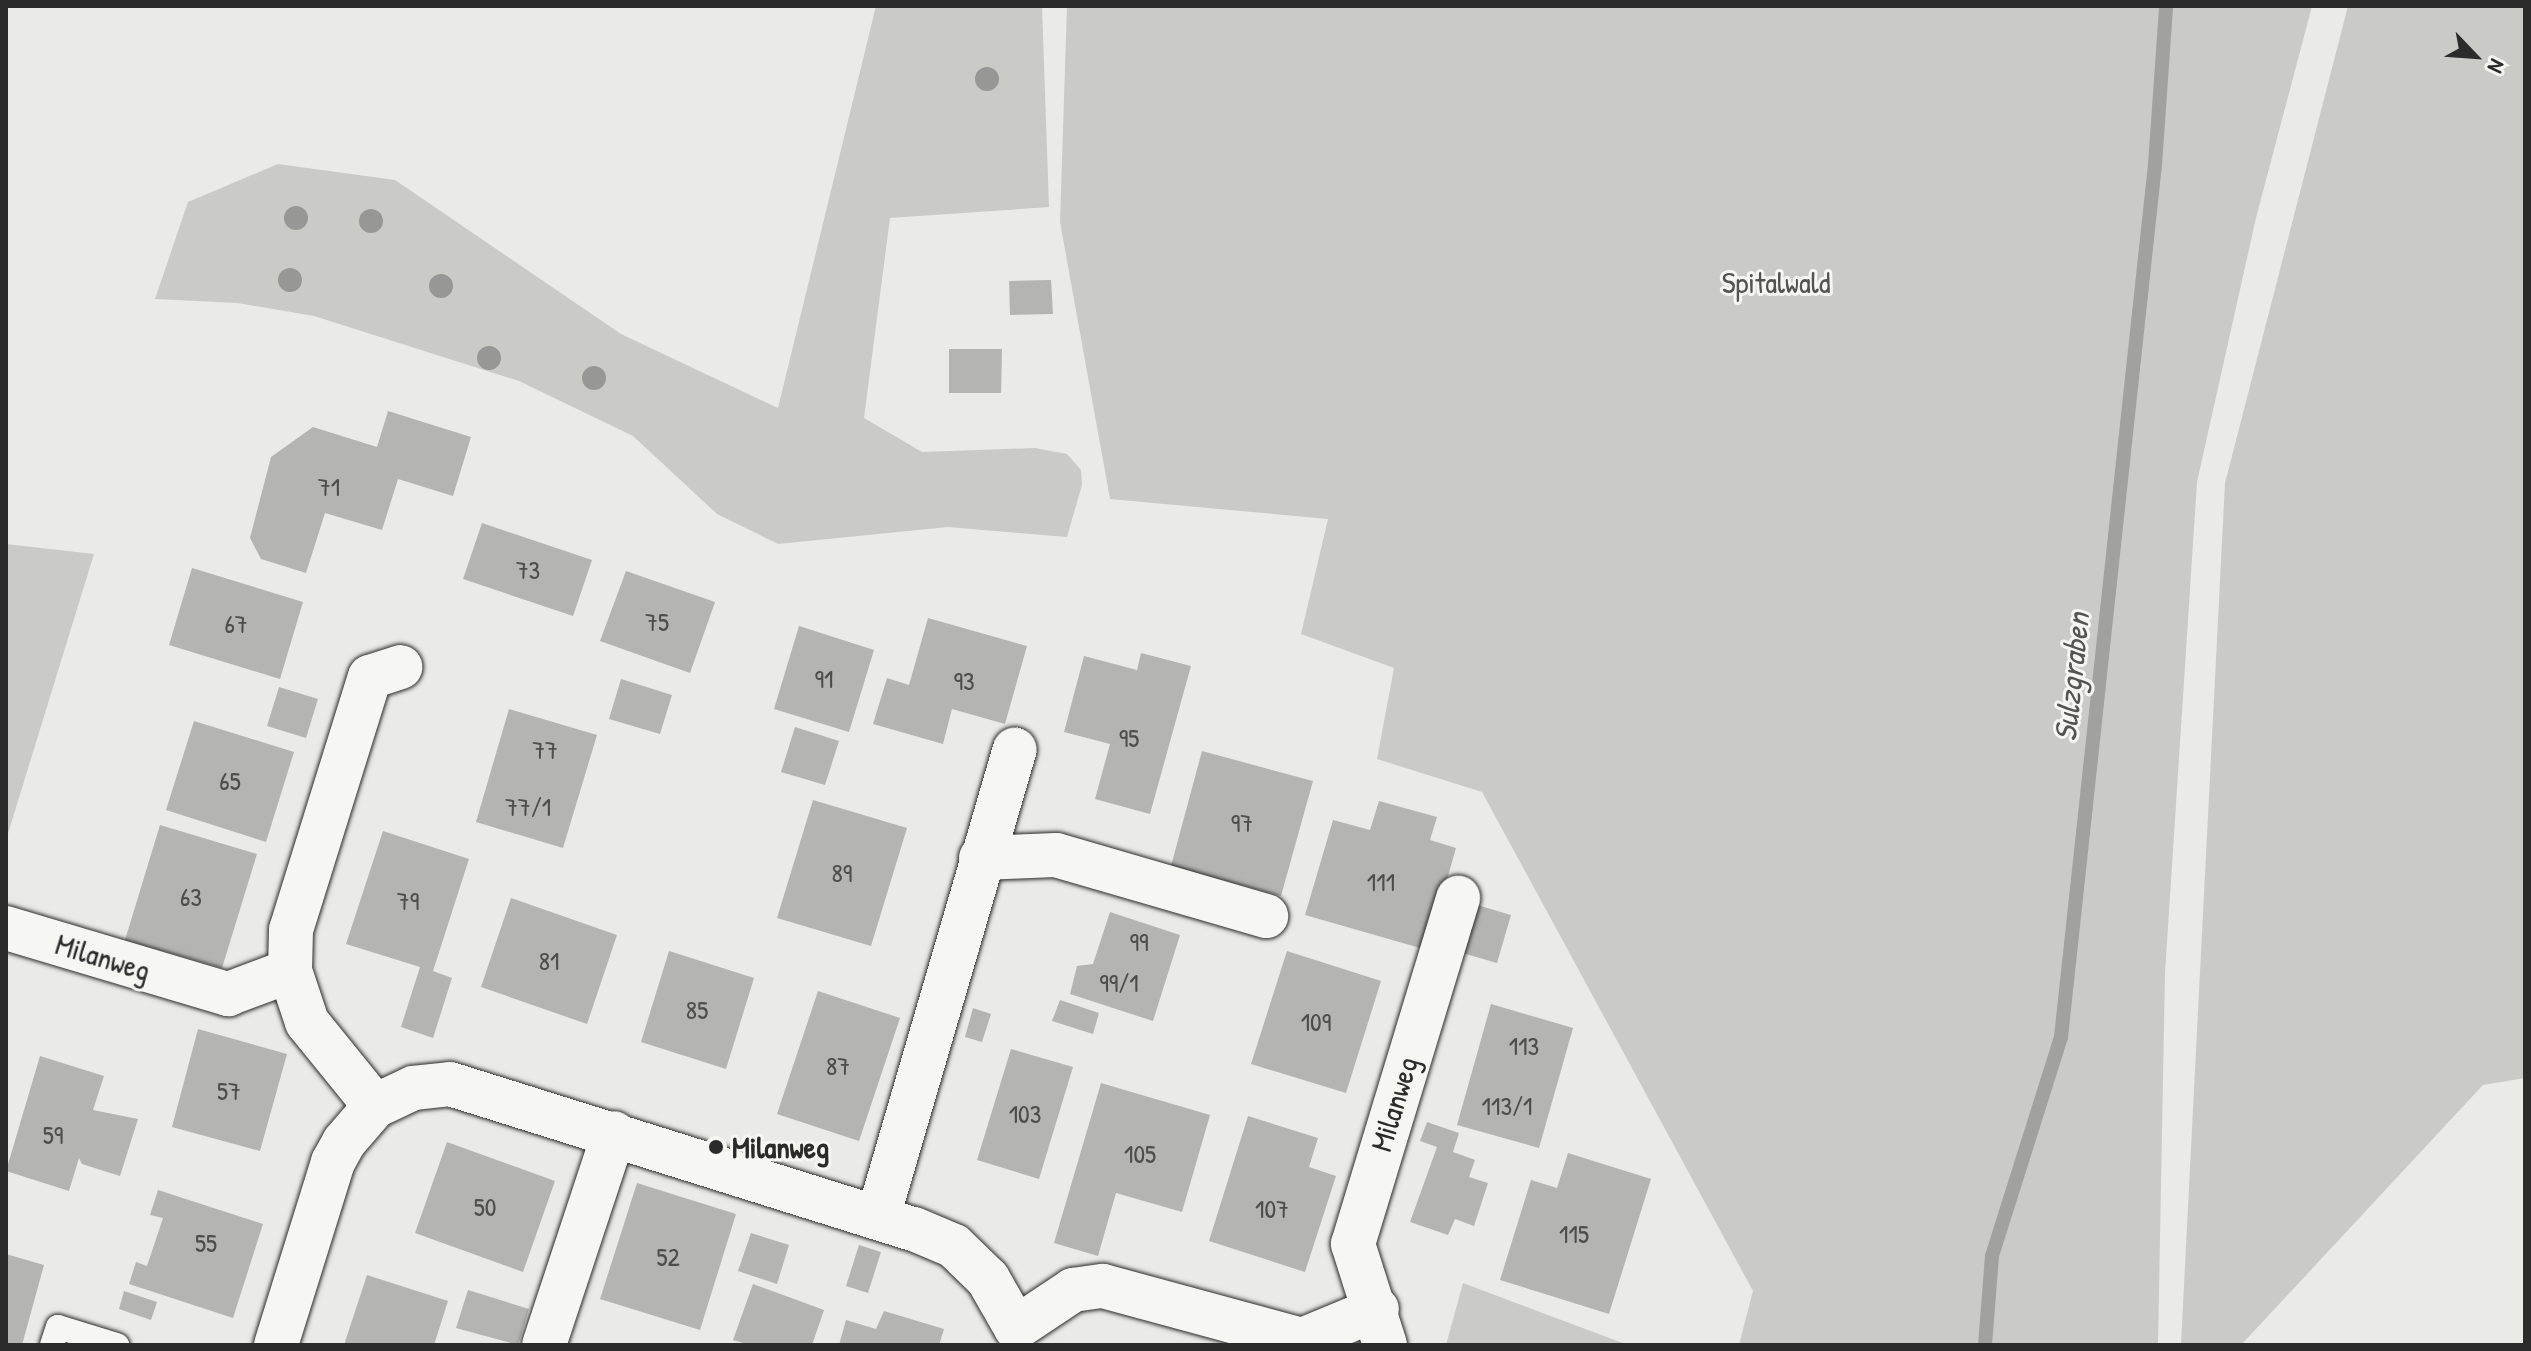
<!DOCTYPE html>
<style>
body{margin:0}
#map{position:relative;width:2531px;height:1351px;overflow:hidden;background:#eaeae6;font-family:"Patrick Hand",sans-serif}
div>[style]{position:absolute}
.green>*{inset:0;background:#cacac7}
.stream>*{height:14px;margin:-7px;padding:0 7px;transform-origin:7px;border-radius:7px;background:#a1a19e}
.building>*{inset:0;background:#b4b4b1}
.roads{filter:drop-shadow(0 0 2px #2b2b2b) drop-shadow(0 0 2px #2b2b2b)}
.service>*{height:24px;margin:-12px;padding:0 12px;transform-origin:12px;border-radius:12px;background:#f6f6f2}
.minor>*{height:44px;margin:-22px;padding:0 22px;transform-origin:22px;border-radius:22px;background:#f6f6f2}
.trees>*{width:24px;height:24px;margin:-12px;border-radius:50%;background:#979795}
.dots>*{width:22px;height:22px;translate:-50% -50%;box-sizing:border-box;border:4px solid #f6f6f2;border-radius:50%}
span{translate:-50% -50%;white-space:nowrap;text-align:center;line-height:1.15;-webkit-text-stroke:6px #f6f6f2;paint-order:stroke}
.number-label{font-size:26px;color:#4d4d4c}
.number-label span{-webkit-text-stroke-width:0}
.park-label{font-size:30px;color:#535352}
.street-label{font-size:30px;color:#2b2b2b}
.poi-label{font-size:30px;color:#2b2b2b;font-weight:700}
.left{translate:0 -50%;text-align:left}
.water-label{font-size:32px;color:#545453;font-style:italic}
.frame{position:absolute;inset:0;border:8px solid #2b2b2b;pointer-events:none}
.north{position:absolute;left:2435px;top:16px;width:80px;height:80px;-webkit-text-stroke:6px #f6f6f2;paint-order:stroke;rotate:115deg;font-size:22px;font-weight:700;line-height:32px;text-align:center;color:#2b2b2b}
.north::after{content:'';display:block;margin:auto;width:28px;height:36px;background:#2b2b2b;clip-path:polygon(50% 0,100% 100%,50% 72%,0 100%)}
</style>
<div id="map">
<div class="green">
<i style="clip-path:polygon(876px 6px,1042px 6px,1049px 207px,890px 218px,864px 418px,922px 452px,1035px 448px,1067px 454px,1081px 470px,1082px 485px,1067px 537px,948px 527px,778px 544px,717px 514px,633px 436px,519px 381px,314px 316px,237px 303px,155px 299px,188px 202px,278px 164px,395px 180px,621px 334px,778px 408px)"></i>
<i style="clip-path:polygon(1067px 6px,2312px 6px,2256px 218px,2197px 482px,2165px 973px,2158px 1345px,1739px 1345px,1753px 1291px,1482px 792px,1377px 759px,1394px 668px,1301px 634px,1328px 519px,1110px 499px,1060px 222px)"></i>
<i style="clip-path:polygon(2348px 6px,2525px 6px,2525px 1078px,2483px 1085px,2242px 1344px,2181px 1344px,2225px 483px)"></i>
<i style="clip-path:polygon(6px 544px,94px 554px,6px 840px)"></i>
<i style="clip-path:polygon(1463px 1283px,1628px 1345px,1446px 1345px)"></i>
</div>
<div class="stream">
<i style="left:1985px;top:1345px;width:89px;rotate:-85.5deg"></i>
<i style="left:1992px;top:1256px;width:230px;rotate:-72.5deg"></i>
<i style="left:2061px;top:1037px;width:877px;rotate:-83.85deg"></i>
<i style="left:2155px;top:165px;width:159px;rotate:-86deg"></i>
</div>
<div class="building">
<i style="clip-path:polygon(1051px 280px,1053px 314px,1010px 315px,1009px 281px)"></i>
<i style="clip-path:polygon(949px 349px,1002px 349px,1001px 393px,949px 393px)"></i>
<i style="clip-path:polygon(388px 411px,471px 437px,453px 496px,398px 479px,382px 530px,325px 513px,306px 573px,261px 559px,250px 538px,271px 457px,313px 427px,377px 447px)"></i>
<i style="clip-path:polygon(482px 523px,592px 560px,573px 616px,463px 579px)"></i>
<i style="clip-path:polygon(192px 568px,303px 602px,280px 679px,169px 645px)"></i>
<i style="clip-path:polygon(626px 571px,715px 602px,690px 673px,600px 641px)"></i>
<i style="clip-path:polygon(928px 618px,1027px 646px,1005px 724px,952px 709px,943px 744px,873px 724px,887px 678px,909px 685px)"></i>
<i style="clip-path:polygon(799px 626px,874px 650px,849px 732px,774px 709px)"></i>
<i style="clip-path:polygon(1141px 653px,1191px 666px,1150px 814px,1095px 799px,1110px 744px,1064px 732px,1084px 656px,1137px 670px)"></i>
<i style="clip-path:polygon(621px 679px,672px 695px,660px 734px,609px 719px)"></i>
<i style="clip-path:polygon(279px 687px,318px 699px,306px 738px,267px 726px)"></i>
<i style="clip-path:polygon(509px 709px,597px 735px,563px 848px,476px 822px)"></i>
<i style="clip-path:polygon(194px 721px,294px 752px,266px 842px,166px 810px)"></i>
<i style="clip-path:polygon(795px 727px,839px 741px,825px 785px,781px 772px)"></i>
<i style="clip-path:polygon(1202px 751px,1313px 781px,1281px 896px,1171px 866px)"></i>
<i style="clip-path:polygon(813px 800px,907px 828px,871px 946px,777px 918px)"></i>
<i style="clip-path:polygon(1379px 801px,1437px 817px,1430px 840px,1456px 848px,1427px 950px,1305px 915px,1333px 820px,1370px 830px)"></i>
<i style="clip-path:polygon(160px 825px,257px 854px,222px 968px,125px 940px)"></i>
<i style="clip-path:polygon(383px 831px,469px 859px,433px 971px,452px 978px,433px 1038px,401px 1027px,420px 967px,346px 944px)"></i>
<i style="clip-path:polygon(511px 898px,617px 935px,587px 1024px,481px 987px)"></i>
<i style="clip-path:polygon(1474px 904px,1511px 915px,1497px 963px,1459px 952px)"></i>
<i style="clip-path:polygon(1110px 912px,1180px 935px,1153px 1021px,1070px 994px,1077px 966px,1093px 964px)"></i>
<i style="clip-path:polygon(669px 951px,754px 978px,726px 1069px,641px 1042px)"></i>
<i style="clip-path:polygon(1287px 951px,1381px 981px,1346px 1093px,1251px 1064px)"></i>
<i style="clip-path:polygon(818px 991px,900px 1018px,859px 1141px,777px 1114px)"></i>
<i style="clip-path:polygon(1060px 1000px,1099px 1013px,1093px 1034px,1052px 1021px)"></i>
<i style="clip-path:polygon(1491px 1004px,1573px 1028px,1539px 1148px,1457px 1125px)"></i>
<i style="clip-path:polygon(973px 1008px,991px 1014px,982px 1042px,965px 1037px)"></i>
<i style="clip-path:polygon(198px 1029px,287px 1054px,260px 1151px,172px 1127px)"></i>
<i style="clip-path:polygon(1011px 1049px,1073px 1067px,1039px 1179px,977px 1160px)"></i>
<i style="clip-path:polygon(40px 1056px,104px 1076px,93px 1110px,138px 1119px,120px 1176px,82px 1164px,79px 1158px,69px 1191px,6px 1171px)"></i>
<i style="clip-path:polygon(1101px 1083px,1210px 1115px,1182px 1212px,1116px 1193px,1098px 1256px,1054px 1243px)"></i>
<i style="clip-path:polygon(1248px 1116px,1318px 1138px,1309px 1167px,1336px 1176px,1305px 1272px,1209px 1241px)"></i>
<i style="clip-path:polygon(1427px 1122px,1459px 1133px,1453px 1152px,1475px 1160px,1469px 1177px,1488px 1183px,1474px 1226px,1455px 1219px,1448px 1235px,1410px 1222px,1437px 1147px,1420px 1141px)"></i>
<i style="clip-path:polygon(447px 1142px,555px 1181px,523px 1272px,415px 1233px)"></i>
<i style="clip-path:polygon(1568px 1153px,1651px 1179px,1609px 1314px,1500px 1280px,1531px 1180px,1557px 1188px)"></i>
<i style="clip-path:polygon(637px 1183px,736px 1214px,700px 1330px,600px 1299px)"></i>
<i style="clip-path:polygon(158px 1190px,263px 1224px,233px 1318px,129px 1284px,136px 1262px,147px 1266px,163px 1218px,150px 1215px)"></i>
<i style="clip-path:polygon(751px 1233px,789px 1245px,777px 1284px,738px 1271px)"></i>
<i style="clip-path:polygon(859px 1245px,881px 1252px,868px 1293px,846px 1286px)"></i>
<i style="clip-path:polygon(6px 1254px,44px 1265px,22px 1345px,6px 1345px)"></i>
<i style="clip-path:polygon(367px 1275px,448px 1301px,434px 1345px,344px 1345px)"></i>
<i style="clip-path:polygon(753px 1284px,824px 1310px,812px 1345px,750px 1345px,733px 1340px)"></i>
<i style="clip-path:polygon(468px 1290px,529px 1309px,518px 1345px,456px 1328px)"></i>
<i style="clip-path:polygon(124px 1291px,157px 1302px,151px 1320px,119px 1309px)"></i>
<i style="clip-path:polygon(884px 1311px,944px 1329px,939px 1345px,839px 1345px,846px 1320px,876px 1329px)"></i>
</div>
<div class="roads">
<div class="service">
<i style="left:52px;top:1345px;width:19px;rotate:-72deg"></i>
<i style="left:58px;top:1327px;width:62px;rotate:17deg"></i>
</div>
<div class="minor">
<i style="left:981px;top:858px;width:75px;rotate:-2.3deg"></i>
<i style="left:1056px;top:855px;width:219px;rotate:16.2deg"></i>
<i style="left:6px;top:928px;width:232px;rotate:16.6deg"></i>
<i style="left:228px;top:994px;width:66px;rotate:-20.4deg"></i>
<i style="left:375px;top:1106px;width:108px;rotate:-129deg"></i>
<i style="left:307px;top:1022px;width:54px;rotate:-108.4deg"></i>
<i style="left:290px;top:971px;width:41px;rotate:-88.6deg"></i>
<i style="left:291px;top:930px;width:265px;rotate:-72.7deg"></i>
<i style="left:370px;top:677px;width:32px;rotate:-18deg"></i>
<i style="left:878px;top:1217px;width:487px;rotate:-73.7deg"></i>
<i style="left:1016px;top:1328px;width:69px;rotate:-33.7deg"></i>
<i style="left:1073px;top:1290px;width:30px;rotate:-8deg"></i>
<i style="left:1103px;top:1286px;width:206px;rotate:15.2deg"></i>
<i style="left:1302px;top:1340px;width:81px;rotate:-22.5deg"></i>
<i style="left:276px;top:1345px;width:192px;rotate:-72.7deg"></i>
<i style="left:333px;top:1162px;width:23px;rotate:-61deg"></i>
<i style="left:344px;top:1142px;width:48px;rotate:-49.3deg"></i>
<i style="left:375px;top:1106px;width:42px;rotate:-25.3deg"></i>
<i style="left:413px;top:1088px;width:37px;rotate:-6deg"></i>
<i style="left:450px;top:1084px;width:486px;rotate:17.4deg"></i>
<i style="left:914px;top:1229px;width:43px;rotate:23deg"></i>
<i style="left:954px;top:1246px;width:47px;rotate:44.1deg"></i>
<i style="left:988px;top:1279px;width:56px;rotate:60.3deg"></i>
<i style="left:544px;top:1345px;width:223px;rotate:-71.7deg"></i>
<i style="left:1385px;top:1345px;width:106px;rotate:-107.6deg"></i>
<i style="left:1353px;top:1244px;width:362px;rotate:-73.1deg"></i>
</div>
</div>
<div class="trees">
<i style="left:987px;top:79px"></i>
<i style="left:296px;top:218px"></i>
<i style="left:371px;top:221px"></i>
<i style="left:290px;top:280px"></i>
<i style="left:441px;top:286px"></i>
<i style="left:489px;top:358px"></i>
<i style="left:594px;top:378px"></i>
</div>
<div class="dots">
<i style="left:716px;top:1147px;background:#2b2b2b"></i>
</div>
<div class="number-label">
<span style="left:329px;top:487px">71</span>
<span style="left:528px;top:570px">73</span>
<span style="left:657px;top:622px">75</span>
<span style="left:236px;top:624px">67</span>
<span style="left:824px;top:679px">91</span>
<span style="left:964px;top:681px">93</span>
<span style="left:1129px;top:738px">95</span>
<span style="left:545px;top:750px">77</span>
<span style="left:230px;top:781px">65</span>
<span style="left:528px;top:807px">77/1</span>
<span style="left:1242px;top:823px">97</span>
<span style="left:842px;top:873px">89</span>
<span style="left:1381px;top:882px">111</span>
<span style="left:191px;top:897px">63</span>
<span style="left:408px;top:901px">79</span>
<span style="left:1139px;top:942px">99</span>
<span style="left:549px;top:961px">81</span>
<span style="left:1119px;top:983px">99/1</span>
<span style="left:697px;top:1010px">85</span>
<span style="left:1316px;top:1022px">109</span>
<span style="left:1524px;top:1046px">113</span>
<span style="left:838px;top:1066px">87</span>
<span style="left:229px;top:1091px">57</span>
<span style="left:1507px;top:1106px">113/1</span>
<span style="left:1025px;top:1114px">103</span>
<span style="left:53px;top:1135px">59</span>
<span style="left:1140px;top:1154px">105</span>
<span style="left:485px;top:1207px">50</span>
<span style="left:1272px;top:1209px">107</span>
<span style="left:1574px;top:1234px">115</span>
<span style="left:206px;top:1243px">55</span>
<span style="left:668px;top:1257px">52</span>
</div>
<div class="park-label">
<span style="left:1776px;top:282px">Spitalwald</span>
</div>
<div class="street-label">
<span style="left:103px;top:957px;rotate:17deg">Milanweg</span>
<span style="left:1394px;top:1104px;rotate:-73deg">Milanweg</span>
</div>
<div class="poi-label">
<span class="left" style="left:732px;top:1147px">Milanweg</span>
</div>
<div class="water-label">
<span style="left:2072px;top:677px;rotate:-84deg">Sulzgraben</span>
</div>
<div class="frame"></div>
<div class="north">N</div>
</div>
